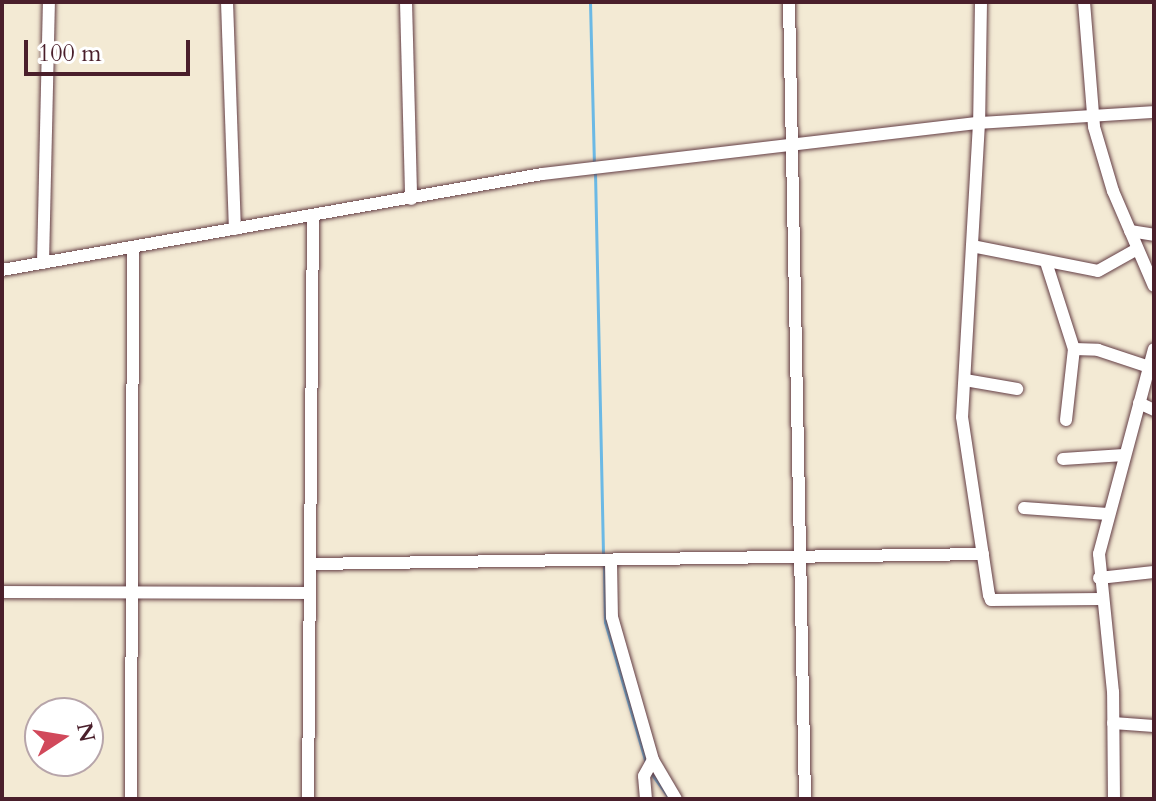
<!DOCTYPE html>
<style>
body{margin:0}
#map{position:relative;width:1156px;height:801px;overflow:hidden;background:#f3ead4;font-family:Cardo,serif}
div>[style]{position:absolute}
.stream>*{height:3px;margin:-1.5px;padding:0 1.5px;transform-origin:1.5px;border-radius:1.5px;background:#6bb9e5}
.roads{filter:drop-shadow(0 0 2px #633d44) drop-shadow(0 0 2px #633d44)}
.minor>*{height:12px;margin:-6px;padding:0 6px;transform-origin:6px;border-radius:6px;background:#fff}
span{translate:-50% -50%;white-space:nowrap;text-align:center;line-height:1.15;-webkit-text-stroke:8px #fff;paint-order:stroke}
.frame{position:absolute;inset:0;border:4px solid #4a1f2b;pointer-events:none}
.north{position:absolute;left:24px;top:697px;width:80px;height:80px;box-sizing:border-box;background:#fff;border:2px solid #b7a5aa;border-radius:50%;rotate:78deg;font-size:22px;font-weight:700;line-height:32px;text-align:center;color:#4a1f2b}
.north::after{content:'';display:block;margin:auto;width:28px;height:36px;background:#d1495b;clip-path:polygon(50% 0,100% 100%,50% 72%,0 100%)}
.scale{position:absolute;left:24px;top:40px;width:166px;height:36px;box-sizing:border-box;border:4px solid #4a1f2b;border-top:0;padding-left:10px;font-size:24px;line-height:28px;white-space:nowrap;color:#4a1f2b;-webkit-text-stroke:6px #fff;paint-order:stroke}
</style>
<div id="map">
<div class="stream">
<i style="left:590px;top:2px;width:163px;rotate:88.6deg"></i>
<i style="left:595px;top:172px;width:385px;rotate:88.8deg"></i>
<i style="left:604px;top:564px;width:58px;rotate:89deg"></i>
<i style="left:605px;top:622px;width:147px;rotate:73.8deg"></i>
<i style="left:651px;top:773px;width:32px;rotate:54deg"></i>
</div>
<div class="roads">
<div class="minor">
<i style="left:227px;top:2px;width:227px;rotate:88deg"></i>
<i style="left:406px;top:2px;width:197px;rotate:88.5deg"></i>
<i style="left:789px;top:2px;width:797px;rotate:88.85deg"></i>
<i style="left:981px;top:2px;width:121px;rotate:90.9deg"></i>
<i style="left:979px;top:123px;width:294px;rotate:93.3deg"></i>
<i style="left:962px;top:417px;width:180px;rotate:81.4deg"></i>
<i style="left:989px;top:595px;width:5px;rotate:68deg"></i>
<i style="left:991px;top:600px;width:110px;rotate:-0.5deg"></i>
<i style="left:1084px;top:2px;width:125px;rotate:85.4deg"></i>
<i style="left:1094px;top:127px;width:67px;rotate:73.5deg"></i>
<i style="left:1113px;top:191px;width:103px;rotate:66.7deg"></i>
<i style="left:1130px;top:231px;width:24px;rotate:9deg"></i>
<i style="left:972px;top:246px;width:128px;rotate:11.2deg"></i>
<i style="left:1098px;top:271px;width:45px;rotate:-29.4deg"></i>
<i style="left:1046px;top:262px;width:91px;rotate:72.2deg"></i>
<i style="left:1074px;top:349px;width:24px;rotate:2deg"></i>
<i style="left:1098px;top:350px;width:54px;rotate:18.4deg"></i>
<i style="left:43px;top:263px;width:261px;rotate:-88.7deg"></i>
<i style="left:2px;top:270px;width:548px;rotate:-10.08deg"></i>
<i style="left:542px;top:174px;width:440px;rotate:-6.7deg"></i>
<i style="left:979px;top:123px;width:175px;rotate:-3.6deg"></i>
<i style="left:965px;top:380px;width:53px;rotate:9.8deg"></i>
<i style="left:1139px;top:403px;width:17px;rotate:25deg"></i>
<i style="left:1066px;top:420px;width:71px;rotate:-83.6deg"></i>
<i style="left:1063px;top:459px;width:61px;rotate:-3.8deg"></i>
<i style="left:1024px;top:508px;width:84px;rotate:4.1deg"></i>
<i style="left:611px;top:562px;width:55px;rotate:89deg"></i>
<i style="left:612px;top:617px;width:149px;rotate:74deg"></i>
<i style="left:653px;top:760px;width:45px;rotate:59.5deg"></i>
<i style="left:310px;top:564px;width:673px;rotate:-0.85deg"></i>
<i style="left:1099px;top:578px;width:55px;rotate:-6.2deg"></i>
<i style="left:2px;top:592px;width:307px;rotate:0.2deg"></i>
<i style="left:1113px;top:723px;width:41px;rotate:4.2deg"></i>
<i style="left:131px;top:799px;width:552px;rotate:-89.79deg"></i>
<i style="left:308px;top:799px;width:584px;rotate:-89.51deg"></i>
<i style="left:646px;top:799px;width:23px;rotate:-95deg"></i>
<i style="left:644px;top:776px;width:18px;rotate:-61deg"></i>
<i style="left:1114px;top:799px;width:107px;rotate:-90.5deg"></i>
<i style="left:1113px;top:692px;width:139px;rotate:-95.8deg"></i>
<i style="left:1099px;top:554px;width:212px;rotate:-75deg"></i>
</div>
</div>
<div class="frame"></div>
<div class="north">N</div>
<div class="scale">100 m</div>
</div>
